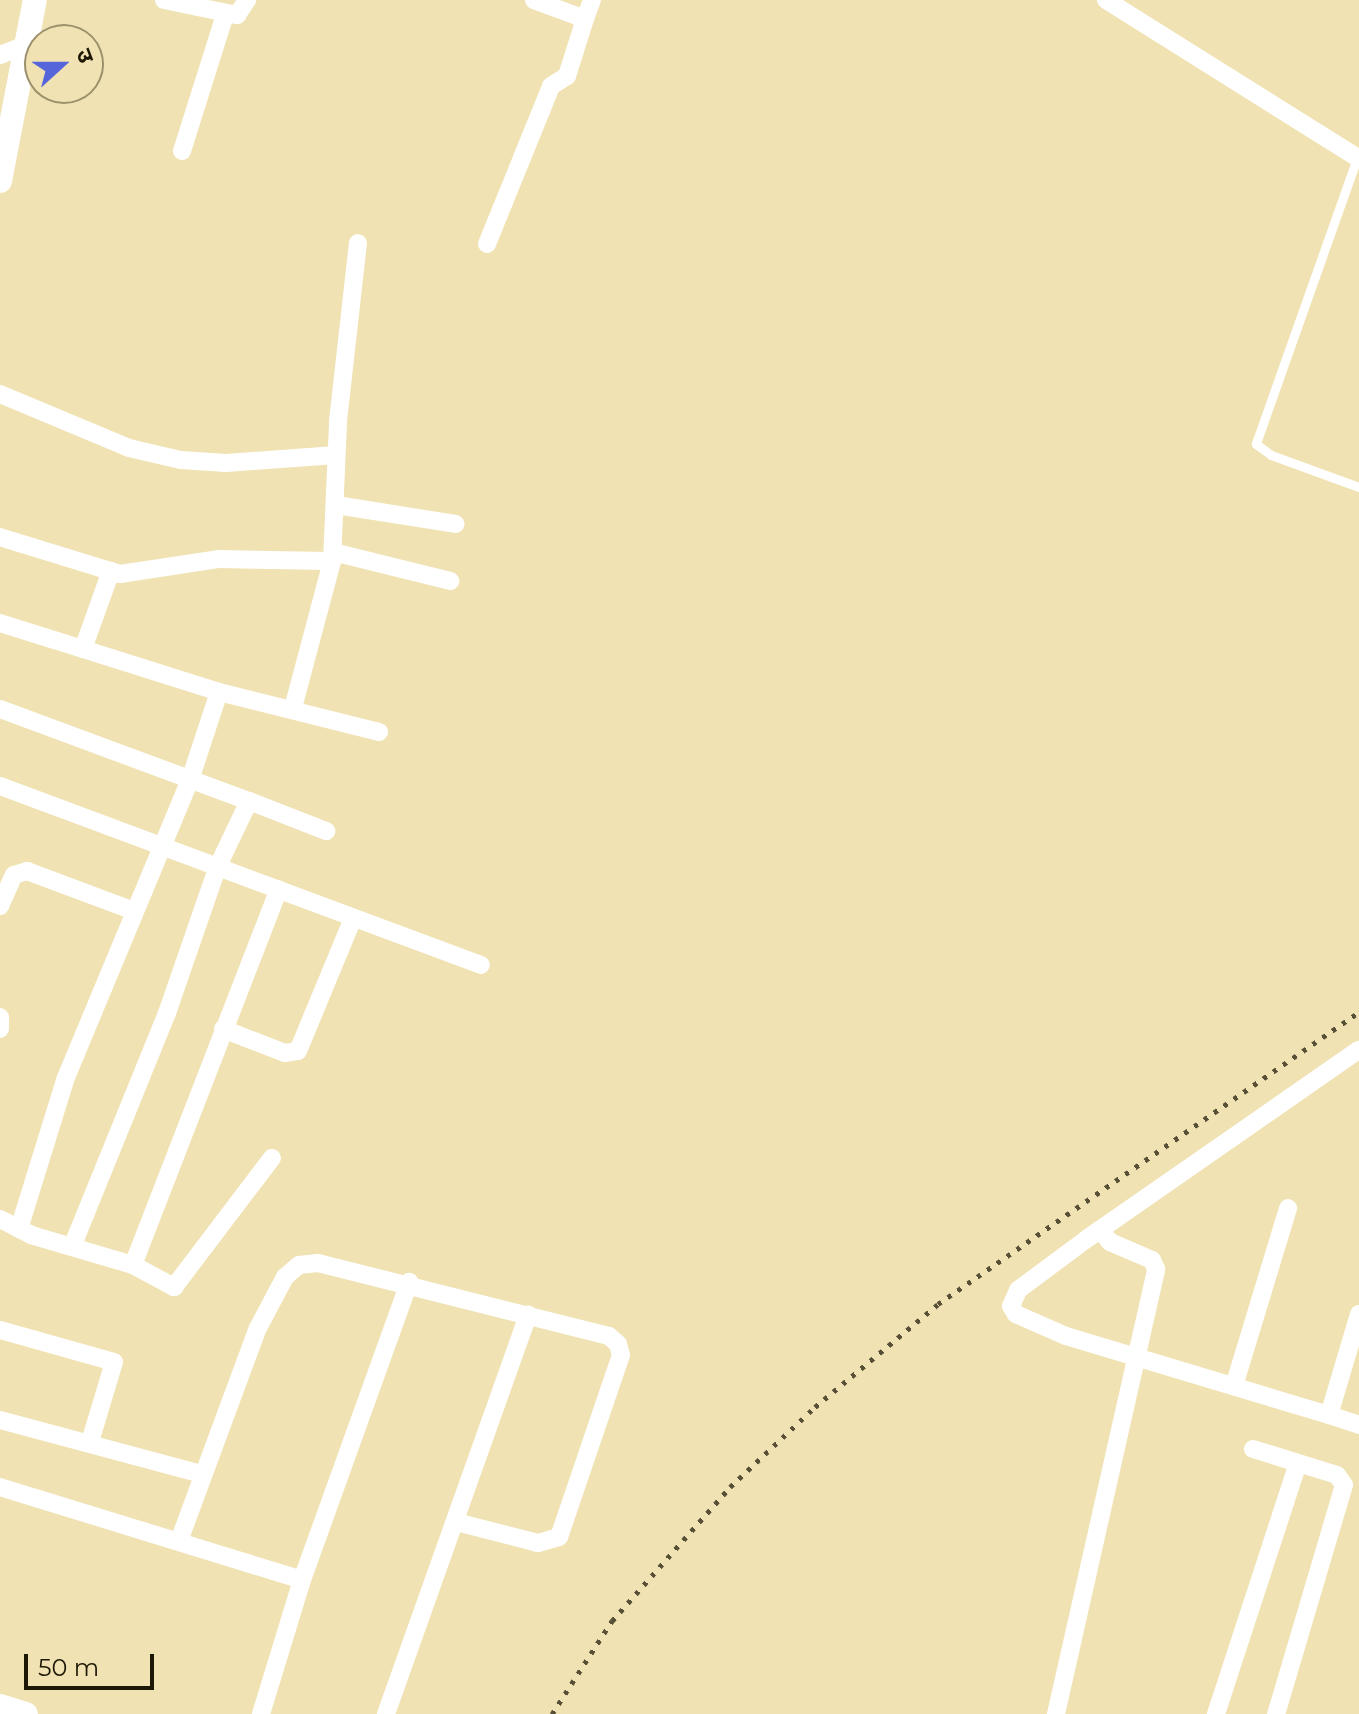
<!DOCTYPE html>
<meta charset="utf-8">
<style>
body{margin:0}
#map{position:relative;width:1359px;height:1714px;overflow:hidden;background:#f0e2b2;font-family:Montserrat,"Noto Sans Devanagari",sans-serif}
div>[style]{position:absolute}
.service>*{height:9px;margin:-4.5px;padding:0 4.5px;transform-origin:4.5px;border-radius:4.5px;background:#fff}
.minor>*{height:18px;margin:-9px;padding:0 9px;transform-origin:9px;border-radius:9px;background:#fff}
.tertiary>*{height:24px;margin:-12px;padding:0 12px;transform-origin:12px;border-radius:12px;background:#fff}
.rail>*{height:5px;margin-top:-2.5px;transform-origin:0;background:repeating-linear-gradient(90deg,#585036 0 4px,transparent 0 12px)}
span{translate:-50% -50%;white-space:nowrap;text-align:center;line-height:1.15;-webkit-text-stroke:6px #f0e2b2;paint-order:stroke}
.north{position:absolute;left:24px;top:24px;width:80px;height:80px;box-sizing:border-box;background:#f0e2b2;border:2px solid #9c916d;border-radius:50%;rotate:69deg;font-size:22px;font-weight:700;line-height:32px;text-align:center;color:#1d1806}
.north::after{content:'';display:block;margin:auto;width:28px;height:36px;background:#5765db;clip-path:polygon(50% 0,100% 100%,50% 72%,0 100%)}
.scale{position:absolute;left:24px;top:1654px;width:130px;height:36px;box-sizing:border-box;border:4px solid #1d1806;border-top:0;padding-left:10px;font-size:24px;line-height:28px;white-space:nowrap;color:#1d1806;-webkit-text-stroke:6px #f0e2b2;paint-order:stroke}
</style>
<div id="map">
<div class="service">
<i style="left:1357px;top:158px;width:303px;rotate:109.5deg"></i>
<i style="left:1256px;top:444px;width:19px;rotate:36deg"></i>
<i style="left:1271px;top:455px;width:94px;rotate:20deg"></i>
</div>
<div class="minor">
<i style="left:164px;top:0;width:75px;rotate:11.6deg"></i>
<i style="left:237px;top:15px;width:18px;rotate:-56deg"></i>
<i style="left:534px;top:0;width:54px;rotate:20.4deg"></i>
<i style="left:585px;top:19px;width:20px;rotate:-70deg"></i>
<i style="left:1106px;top:0;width:299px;rotate:32.1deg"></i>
<i style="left:0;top:55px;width:28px;rotate:-21deg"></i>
<i style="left:182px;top:151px;width:143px;rotate:-72.5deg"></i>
<i style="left:487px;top:244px;width:170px;rotate:-67.9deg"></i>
<i style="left:551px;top:86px;width:19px;rotate:-32deg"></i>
<i style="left:567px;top:76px;width:60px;rotate:-72.5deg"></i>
<i style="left:0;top:394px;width:140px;rotate:22.7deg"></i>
<i style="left:129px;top:448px;width:53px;rotate:13deg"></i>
<i style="left:181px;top:460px;width:45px;rotate:3.8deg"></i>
<i style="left:226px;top:463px;width:110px;rotate:-4.2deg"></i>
<i style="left:336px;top:505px;width:121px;rotate:9deg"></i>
<i style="left:0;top:537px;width:126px;rotate:17.1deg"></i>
<i style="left:120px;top:574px;width:99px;rotate:-8.7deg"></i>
<i style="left:218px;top:559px;width:114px;rotate:1deg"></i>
<i style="left:332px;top:561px;width:140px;rotate:-87.5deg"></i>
<i style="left:338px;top:421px;width:179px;rotate:-83.6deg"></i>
<i style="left:333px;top:552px;width:121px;rotate:13.9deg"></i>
<i style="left:0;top:623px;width:87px;rotate:17.4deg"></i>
<i style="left:83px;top:649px;width:83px;rotate:-70.3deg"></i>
<i style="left:83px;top:649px;width:143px;rotate:17.5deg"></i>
<i style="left:219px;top:692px;width:165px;rotate:14deg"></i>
<i style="left:293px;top:708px;width:152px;rotate:-75.1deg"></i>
<i style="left:0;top:709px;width:265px;rotate:20.3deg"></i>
<i style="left:0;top:786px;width:513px;rotate:20.41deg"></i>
<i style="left:0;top:906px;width:34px;rotate:-66deg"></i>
<i style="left:14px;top:875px;width:14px;rotate:-17deg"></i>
<i style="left:27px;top:871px;width:114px;rotate:20.5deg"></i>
<i style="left:0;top:1017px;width:12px;rotate:90deg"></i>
<i style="left:223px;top:1029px;width:66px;rotate:21.2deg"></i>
<i style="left:285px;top:1053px;width:13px;rotate:-9deg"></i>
<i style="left:298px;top:1051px;width:144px;rotate:-67.5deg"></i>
<i style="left:0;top:1219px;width:35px;rotate:27deg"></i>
<i style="left:31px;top:1235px;width:106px;rotate:16.4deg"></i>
<i style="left:133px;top:1265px;width:47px;rotate:28.2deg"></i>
<i style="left:174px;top:1287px;width:162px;rotate:-52.8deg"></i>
<i style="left:19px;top:1229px;width:156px;rotate:-72.8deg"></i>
<i style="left:65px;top:1080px;width:328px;rotate:-67.4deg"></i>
<i style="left:191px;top:777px;width:89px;rotate:-71.8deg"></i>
<i style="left:72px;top:1247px;width:253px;rotate:-67.9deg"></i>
<i style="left:167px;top:1013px;width:156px;rotate:-70.9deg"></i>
<i style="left:218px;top:866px;width:72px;rotate:-64.5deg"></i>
<i style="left:249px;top:801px;width:83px;rotate:21.3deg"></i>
<i style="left:133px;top:1265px;width:403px;rotate:-68.8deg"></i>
<i style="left:1359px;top:1314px;width:105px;rotate:106.5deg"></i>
<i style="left:1329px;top:1415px;width:32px;rotate:18deg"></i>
<i style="left:0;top:1330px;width:118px;rotate:15.7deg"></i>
<i style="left:114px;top:1362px;width:84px;rotate:106.7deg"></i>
<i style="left:1234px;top:1386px;width:186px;rotate:-73.1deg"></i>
<i style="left:1329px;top:1415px;width:275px;rotate:-163.3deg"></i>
<i style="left:1066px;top:1336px;width:55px;rotate:-156.3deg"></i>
<i style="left:1016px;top:1314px;width:9px;rotate:-122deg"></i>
<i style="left:1011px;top:1306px;width:17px;rotate:-66deg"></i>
<i style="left:1018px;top:1290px;width:87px;rotate:-36.6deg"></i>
<i style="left:1088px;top:1238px;width:330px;rotate:-34.8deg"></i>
<i style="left:0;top:1420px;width:209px;rotate:15deg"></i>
<i style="left:1253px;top:1449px;width:88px;rotate:17.2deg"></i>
<i style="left:1337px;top:1475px;width:12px;rotate:55deg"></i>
<i style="left:1344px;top:1485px;width:239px;rotate:106.5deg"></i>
<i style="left:0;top:1487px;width:316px;rotate:17.1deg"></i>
<i style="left:179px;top:1541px;width:227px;rotate:-69.7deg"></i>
<i style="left:258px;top:1328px;width:58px;rotate:-62.1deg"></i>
<i style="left:285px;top:1277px;width:18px;rotate:-41deg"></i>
<i style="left:299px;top:1265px;width:19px;rotate:-6deg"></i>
<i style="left:318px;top:1263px;width:300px;rotate:14.1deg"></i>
<i style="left:609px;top:1336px;width:12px;rotate:42deg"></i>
<i style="left:618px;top:1344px;width:11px;rotate:75deg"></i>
<i style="left:621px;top:1355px;width:192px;rotate:108.8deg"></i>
<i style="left:559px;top:1537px;width:22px;rotate:164deg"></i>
<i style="left:538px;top:1543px;width:85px;rotate:-165.6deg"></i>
<i style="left:261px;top:1714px;width:140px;rotate:-73deg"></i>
<i style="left:302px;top:1580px;width:317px;rotate:-70.2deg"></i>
<i style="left:386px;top:1714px;width:424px;rotate:-70.4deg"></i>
<i style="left:1056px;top:1714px;width:456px;rotate:-77.3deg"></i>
<i style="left:1156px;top:1269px;width:10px;rotate:-114deg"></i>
<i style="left:1152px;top:1260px;width:46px;rotate:-156.8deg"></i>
<i style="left:1110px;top:1242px;width:16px;rotate:-130deg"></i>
<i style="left:1216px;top:1714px;width:264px;rotate:-71.9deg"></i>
</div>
<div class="tertiary">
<i style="left:0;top:181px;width:184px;rotate:-79.1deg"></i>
<i style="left:0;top:1706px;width:27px;rotate:17deg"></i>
</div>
<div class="rail">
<i style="left:552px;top:1714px;width:111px;rotate:-57.2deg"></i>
<i style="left:612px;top:1621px;width:179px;rotate:-48.6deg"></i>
<i style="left:730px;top:1487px;width:117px;rotate:-43.3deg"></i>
<i style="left:815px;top:1407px;width:160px;rotate:-39.9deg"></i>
<i style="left:938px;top:1304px;width:512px;rotate:-34.74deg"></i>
</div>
<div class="north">उ</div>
<div class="scale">50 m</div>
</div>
